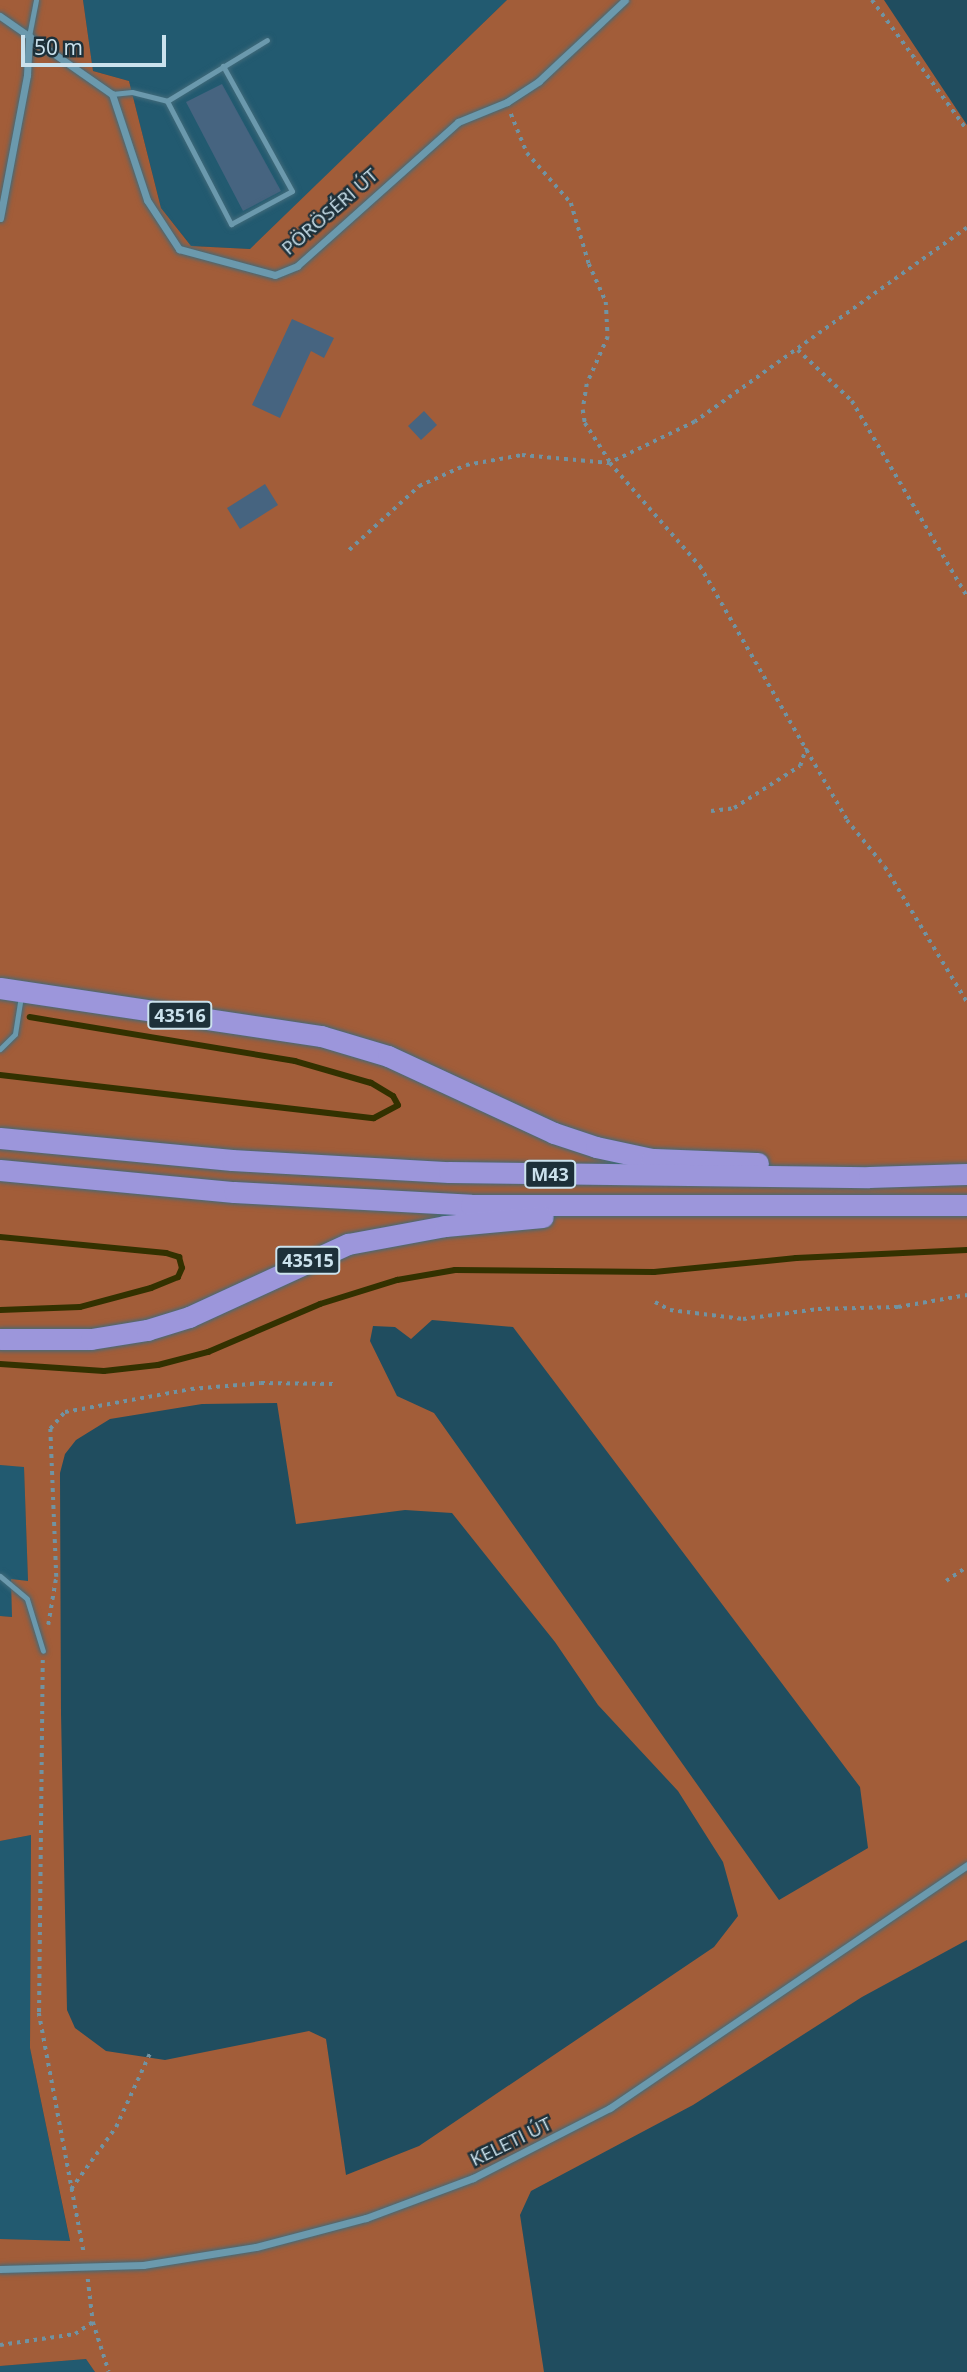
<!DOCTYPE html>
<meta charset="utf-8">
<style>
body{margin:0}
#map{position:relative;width:967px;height:2372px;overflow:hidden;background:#204d5f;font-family:"Open Sans",sans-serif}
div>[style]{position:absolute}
.built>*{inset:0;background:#225a70}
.green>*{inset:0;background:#a25d39}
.stream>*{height:6px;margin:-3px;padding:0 3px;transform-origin:3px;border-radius:3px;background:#333100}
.building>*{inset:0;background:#466480}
.path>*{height:3.5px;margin-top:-1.75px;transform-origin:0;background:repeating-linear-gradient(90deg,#7193a2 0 3.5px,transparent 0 8.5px)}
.roads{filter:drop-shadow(0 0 2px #416a7a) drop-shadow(0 0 2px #416a7a)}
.service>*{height:5px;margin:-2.5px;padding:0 2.5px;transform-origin:2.5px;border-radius:2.5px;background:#6b99ad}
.minor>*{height:7px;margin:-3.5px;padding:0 3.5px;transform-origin:3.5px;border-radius:3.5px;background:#6b99ad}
.motorway>*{height:21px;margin:-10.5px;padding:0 10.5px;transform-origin:10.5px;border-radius:10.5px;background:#9c96db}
span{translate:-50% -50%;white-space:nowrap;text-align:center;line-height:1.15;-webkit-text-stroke:5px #1d3039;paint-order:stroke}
.shield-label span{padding:2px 5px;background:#1d3039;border:2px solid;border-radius:5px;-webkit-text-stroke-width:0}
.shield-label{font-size:18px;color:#cbe2ed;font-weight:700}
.street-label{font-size:19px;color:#cbe2ed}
.scale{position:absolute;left:21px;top:35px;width:145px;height:32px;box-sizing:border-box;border:4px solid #cbe2ed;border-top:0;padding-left:9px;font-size:21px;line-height:24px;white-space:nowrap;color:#cbe2ed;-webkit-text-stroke:5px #1d3039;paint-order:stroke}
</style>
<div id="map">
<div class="built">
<i style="clip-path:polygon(83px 0,507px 0,251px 249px,191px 246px,161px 208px,129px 81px,93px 71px)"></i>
<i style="clip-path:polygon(0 1465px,24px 1466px,28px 1581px,12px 1617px,0 1616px)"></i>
<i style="clip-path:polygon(31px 1835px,30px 2048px,70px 2242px,0 2239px,0 1841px)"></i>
<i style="clip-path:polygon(86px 2359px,95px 2372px,0 2372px,0 2366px)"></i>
</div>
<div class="green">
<i style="clip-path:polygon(evenodd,0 0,83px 0,93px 71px,129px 81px,161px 208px,191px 246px,250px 249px,507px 0,884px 0,967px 125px,967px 1940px,862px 1997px,693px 2105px,531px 2191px,520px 2215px,544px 2372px,95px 2372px,86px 2359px,0 2366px,0 2239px,70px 2241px,30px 2048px,31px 1835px,0 1841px,0 1616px,12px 1617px,11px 1579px,28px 1581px,24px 1467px,0 1465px,0 0,432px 1320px,513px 1327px,860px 1787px,868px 1848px,779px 1900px,434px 1413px,397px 1396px,370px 1341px,373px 1326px,395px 1327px,411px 1339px,432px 1320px,0 0,277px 1403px,296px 1524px,405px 1510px,452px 1513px,555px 1642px,598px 1705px,678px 1791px,723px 1862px,738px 1916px,714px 1947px,419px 2146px,346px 2175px,326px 2039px,309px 2031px,165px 2060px,106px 2051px,75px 2028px,67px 2010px,61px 1713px,60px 1473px,65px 1454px,76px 1440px,110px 1419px,202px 1404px,277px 1403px)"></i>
</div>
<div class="stream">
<i style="left:0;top:1075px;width:376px;rotate:6.6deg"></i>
<i style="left:374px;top:1118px;width:27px;rotate:-28deg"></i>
<i style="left:398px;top:1105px;width:10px;rotate:-119deg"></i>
<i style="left:393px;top:1096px;width:26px;rotate:-149deg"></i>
<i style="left:371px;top:1083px;width:79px;rotate:-163.9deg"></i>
<i style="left:295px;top:1061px;width:269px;rotate:-170.6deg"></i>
<i style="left:0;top:1237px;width:167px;rotate:5.5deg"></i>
<i style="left:166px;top:1253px;width:14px;rotate:17deg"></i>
<i style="left:179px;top:1257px;width:11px;rotate:75deg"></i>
<i style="left:182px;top:1268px;width:10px;rotate:114deg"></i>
<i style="left:178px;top:1277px;width:29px;rotate:158deg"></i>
<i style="left:151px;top:1288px;width:73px;rotate:165deg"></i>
<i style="left:80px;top:1307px;width:80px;rotate:177.9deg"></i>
<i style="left:0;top:1364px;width:104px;rotate:3.9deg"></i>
<i style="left:104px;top:1371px;width:54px;rotate:-6.3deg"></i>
<i style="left:158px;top:1365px;width:52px;rotate:-14.6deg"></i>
<i style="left:208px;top:1352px;width:122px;rotate:-23.2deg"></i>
<i style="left:320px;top:1304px;width:81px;rotate:-17.3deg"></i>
<i style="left:397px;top:1280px;width:59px;rotate:-9.8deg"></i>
<i style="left:455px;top:1270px;width:199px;rotate:0.6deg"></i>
<i style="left:654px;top:1272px;width:143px;rotate:-5.6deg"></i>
<i style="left:796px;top:1258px;width:171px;rotate:-2.7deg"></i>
</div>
<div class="building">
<i style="clip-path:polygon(222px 84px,281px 191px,243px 211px,186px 102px)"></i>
<i style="clip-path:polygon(292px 319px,334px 338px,324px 358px,311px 351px,280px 418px,252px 405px)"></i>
<i style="clip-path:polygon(424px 411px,437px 425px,421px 440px,408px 426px)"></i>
<i style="clip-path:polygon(265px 484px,278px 505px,240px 529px,227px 508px)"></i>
</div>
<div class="path">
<i style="left:872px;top:0;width:161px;rotate:53.8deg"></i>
<i style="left:511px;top:114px;width:42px;rotate:67.7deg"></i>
<i style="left:527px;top:153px;width:67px;rotate:48.7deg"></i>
<i style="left:571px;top:203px;width:64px;rotate:73.6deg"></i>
<i style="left:589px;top:264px;width:42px;rotate:65.9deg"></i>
<i style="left:606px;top:302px;width:35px;rotate:87deg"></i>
<i style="left:608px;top:337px;width:51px;rotate:114.1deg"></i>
<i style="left:587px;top:384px;width:26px;rotate:99deg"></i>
<i style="left:583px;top:410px;width:13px;rotate:81deg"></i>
<i style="left:585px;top:423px;width:46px;rotate:57.3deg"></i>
<i style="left:967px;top:228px;width:334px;rotate:144.5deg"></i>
<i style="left:695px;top:422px;width:94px;rotate:154.2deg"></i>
<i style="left:610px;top:463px;width:137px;rotate:48.9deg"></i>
<i style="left:700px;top:566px;width:293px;rotate:59.9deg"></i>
<i style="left:847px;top:820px;width:60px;rotate:51deg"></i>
<i style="left:885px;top:867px;width:158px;rotate:58.7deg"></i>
<i style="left:798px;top:350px;width:74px;rotate:43.4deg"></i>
<i style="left:852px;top:401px;width:226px;rotate:59.5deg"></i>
<i style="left:349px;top:550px;width:95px;rotate:-42.4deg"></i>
<i style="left:419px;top:486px;width:51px;rotate:-24.1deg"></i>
<i style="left:466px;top:465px;width:57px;rotate:-10.1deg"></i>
<i style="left:522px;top:455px;width:88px;rotate:5.2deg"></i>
<i style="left:711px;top:811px;width:23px;rotate:-7deg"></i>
<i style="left:734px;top:808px;width:78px;rotate:-32.5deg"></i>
<i style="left:800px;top:766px;width:19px;rotate:-72deg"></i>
<i style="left:655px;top:1302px;width:17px;rotate:28deg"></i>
<i style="left:670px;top:1310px;width:74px;rotate:7deg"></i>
<i style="left:743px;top:1319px;width:76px;rotate:-7.6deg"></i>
<i style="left:818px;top:1309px;width:80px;rotate:-1.4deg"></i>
<i style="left:898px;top:1307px;width:70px;rotate:-9.9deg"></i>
<i style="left:946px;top:1581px;width:25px;rotate:-34deg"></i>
<i style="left:48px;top:1625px;width:49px;rotate:-80.5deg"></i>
<i style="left:56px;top:1577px;width:148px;rotate:-92.3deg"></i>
<i style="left:50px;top:1429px;width:23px;rotate:-49deg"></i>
<i style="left:65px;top:1412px;width:128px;rotate:-10.3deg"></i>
<i style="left:191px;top:1389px;width:70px;rotate:-4.9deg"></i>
<i style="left:261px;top:1383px;width:74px;rotate:0.8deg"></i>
<i style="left:43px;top:1660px;width:353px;rotate:90.6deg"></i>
<i style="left:39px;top:2013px;width:245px;rotate:79.4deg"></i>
<i style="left:71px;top:2189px;width:77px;rotate:-54deg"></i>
<i style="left:116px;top:2127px;width:81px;rotate:-65.3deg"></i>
<i style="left:88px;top:2279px;width:43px;rotate:83.4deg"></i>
<i style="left:93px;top:2322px;width:52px;rotate:72.3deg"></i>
<i style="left:0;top:2345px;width:76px;rotate:-8.3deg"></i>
<i style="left:75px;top:2334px;width:22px;rotate:-34deg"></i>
</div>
<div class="roads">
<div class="service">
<i style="left:29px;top:36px;width:37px;rotate:-79deg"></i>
<i style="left:112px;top:94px;width:20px;rotate:-6deg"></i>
<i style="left:132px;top:92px;width:36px;rotate:14deg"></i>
<i style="left:167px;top:101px;width:117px;rotate:-31.4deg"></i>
<i style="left:167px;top:101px;width:139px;rotate:62.5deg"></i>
<i style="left:231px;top:224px;width:69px;rotate:-28.4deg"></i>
<i style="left:292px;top:191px;width:143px;rotate:-118.9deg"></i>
<i style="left:0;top:1049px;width:21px;rotate:-45deg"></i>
<i style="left:15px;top:1034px;width:39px;rotate:-81deg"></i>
<i style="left:0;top:1576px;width:35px;rotate:40deg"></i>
<i style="left:27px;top:1599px;width:54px;rotate:72.9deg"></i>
</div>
<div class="minor">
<i style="left:0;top:16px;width:136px;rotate:34.9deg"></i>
<i style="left:112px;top:94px;width:112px;rotate:71.7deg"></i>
<i style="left:147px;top:200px;width:59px;rotate:56.9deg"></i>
<i style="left:179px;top:249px;width:99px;rotate:15.2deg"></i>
<i style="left:275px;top:275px;width:24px;rotate:-22deg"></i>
<i style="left:297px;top:266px;width:216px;rotate:-41.8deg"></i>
<i style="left:458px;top:122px;width:53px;rotate:-22.2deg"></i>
<i style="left:507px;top:102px;width:38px;rotate:-33deg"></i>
<i style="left:539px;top:81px;width:118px;rotate:-43.3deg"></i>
<i style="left:0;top:218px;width:146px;rotate:-79.3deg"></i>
<i style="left:27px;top:75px;width:39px;rotate:-87deg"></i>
<i style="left:0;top:2269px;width:143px;rotate:-1.6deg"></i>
<i style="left:143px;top:2265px;width:114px;rotate:-9.1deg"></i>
<i style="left:256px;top:2247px;width:114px;rotate:-14.8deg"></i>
<i style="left:366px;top:2218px;width:114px;rotate:-20.5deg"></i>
<i style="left:473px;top:2178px;width:154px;rotate:-27.1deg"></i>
<i style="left:610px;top:2108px;width:432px;rotate:-34.2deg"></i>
</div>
<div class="motorway">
<i style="left:0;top:988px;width:325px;rotate:8.5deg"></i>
<i style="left:321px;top:1036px;width:70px;rotate:16.6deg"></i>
<i style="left:388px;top:1056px;width:183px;rotate:24.9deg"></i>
<i style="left:554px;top:1133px;width:44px;rotate:18.4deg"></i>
<i style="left:596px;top:1147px;width:57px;rotate:12.1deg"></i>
<i style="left:652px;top:1159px;width:106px;rotate:2.2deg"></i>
<i style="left:0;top:1138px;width:233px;rotate:5.4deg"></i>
<i style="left:232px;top:1160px;width:217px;rotate:3.2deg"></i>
<i style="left:449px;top:1172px;width:420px;rotate:0.7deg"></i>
<i style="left:869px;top:1177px;width:98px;rotate:-1.8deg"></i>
<i style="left:0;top:1170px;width:235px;rotate:5.4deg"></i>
<i style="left:234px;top:1192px;width:237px;rotate:3.1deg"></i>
<i style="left:471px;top:1205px;width:496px"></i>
<i style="left:0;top:1339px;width:91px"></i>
<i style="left:91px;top:1339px;width:57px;rotate:-9.1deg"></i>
<i style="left:147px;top:1330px;width:44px;rotate:-17.2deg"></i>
<i style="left:189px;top:1317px;width:175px;rotate:-24.7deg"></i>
<i style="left:348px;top:1244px;width:99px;rotate:-10.5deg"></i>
<i style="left:445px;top:1226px;width:98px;rotate:-5.2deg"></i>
</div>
</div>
<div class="shield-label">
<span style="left:180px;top:1015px">43516</span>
<span style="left:550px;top:1174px">M43</span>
<span style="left:308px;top:1260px">43515</span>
</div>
<div class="street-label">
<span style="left:330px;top:212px;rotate:-41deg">PÖRÖSÉRI ÚT</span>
<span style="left:511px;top:2142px;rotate:-26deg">KELETI ÚT</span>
</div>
<div class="scale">50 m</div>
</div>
